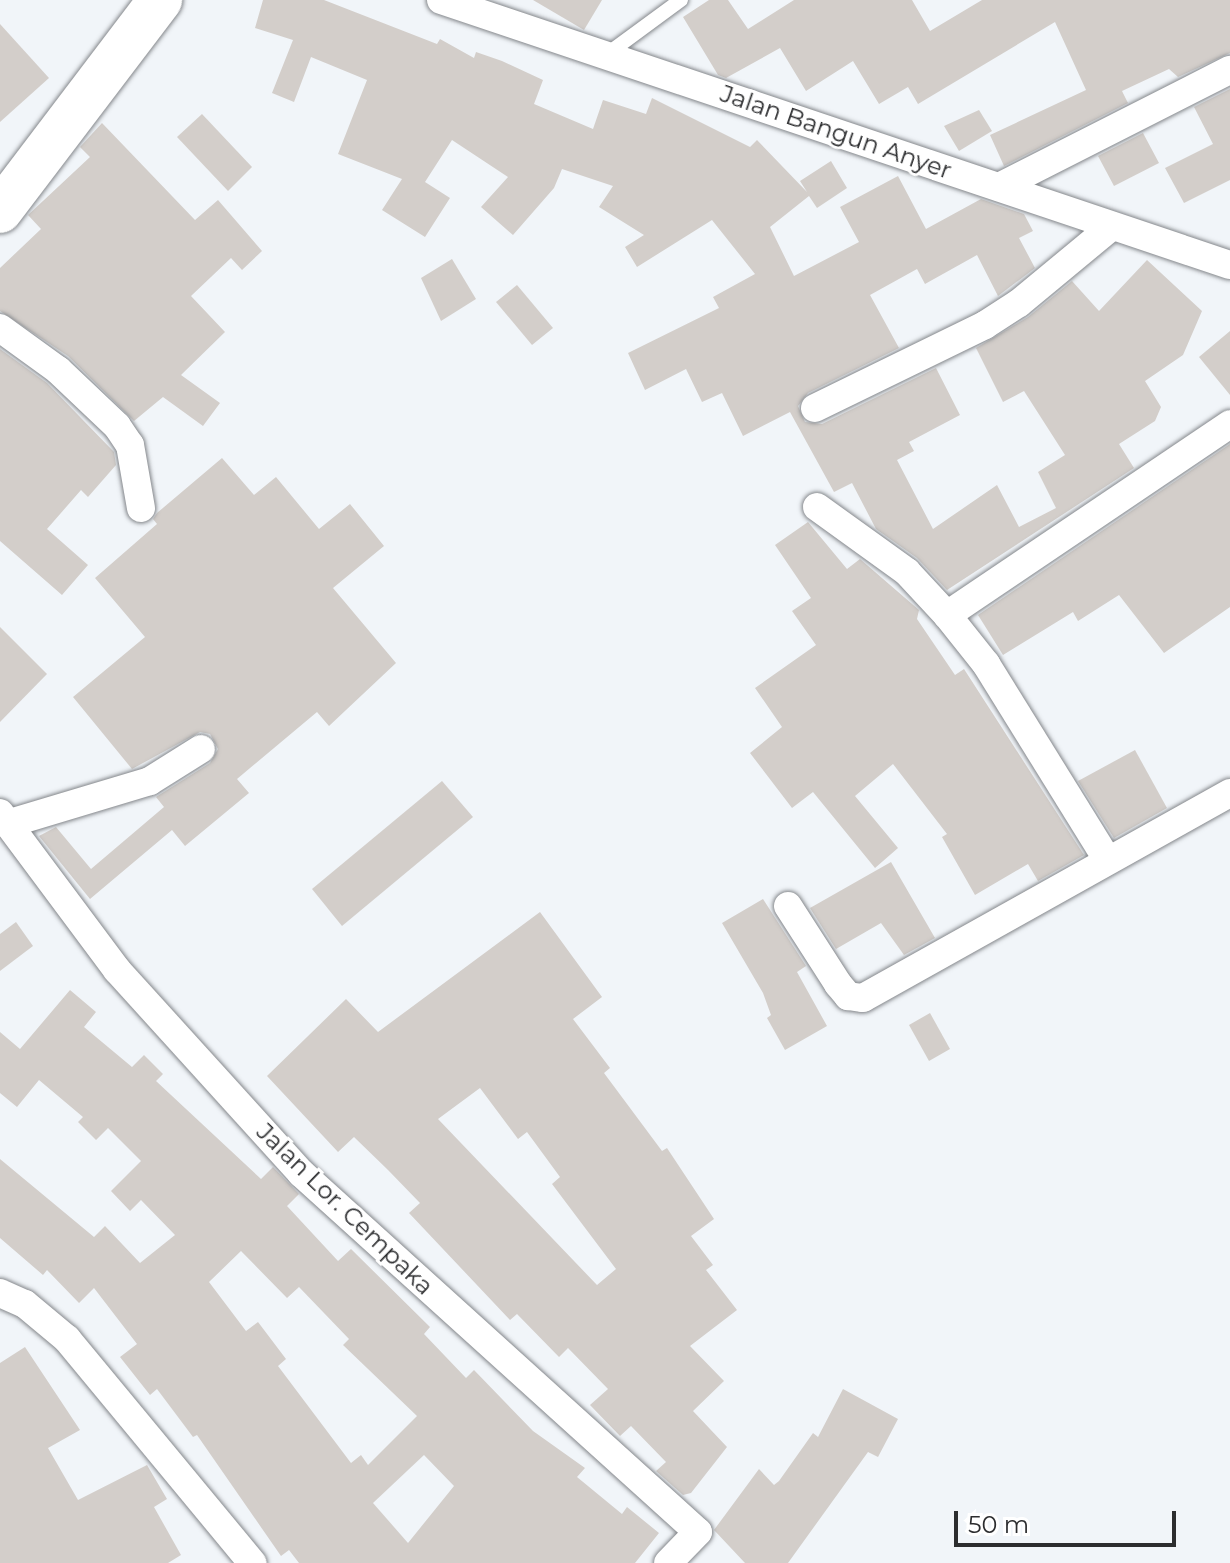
<!DOCTYPE html>
<style>
body{margin:0}
#map{position:relative;width:1230px;height:1563px;overflow:hidden;background:#f1f5f9;font-family:Montserrat,sans-serif}
div>[style]{position:absolute}
.building>*{inset:0;background:#d3ceca}
.roads{filter:drop-shadow(0 0 2px #84878b) drop-shadow(0 0 2px #84878b)}
.lane>*{height:14px;margin:-7px;padding:0 7px;transform-origin:7px;border-radius:7px;background:#fff}
.street>*{height:28px;margin:-14px;padding:0 14px;transform-origin:14px;border-radius:14px;background:#fff}
.primary>*{height:44px;margin:-22px;padding:0 22px;transform-origin:22px;border-radius:22px;background:#fff}
span{translate:-50% -50%;white-space:nowrap;text-align:center;line-height:1.15;-webkit-text-stroke:6px #fff;paint-order:stroke}
.street-label{font-size:24px;color:#2c2d2f}
.scale{position:absolute;left:954px;top:1511px;width:222px;height:36px;box-sizing:border-box;border:4px solid #2c2d2f;border-top:0;padding-left:10px;font-size:24px;line-height:28px;white-space:nowrap;color:#2c2d2f;-webkit-text-stroke:6px #fff;paint-order:stroke}
</style>
<div id="map">
<div class="building">
<i style="clip-path:polygon(263px 0,324px 0,437px 44px,440px 39px,474px 58px,476px 52px,502px 61px,543px 80px,534px 104px,593px 129px,603px 100px,646px 114px,652px 98px,750px 147px,757px 140px,807px 192px,800px 181px,831px 161px,847px 188px,817px 208px,809px 196px,770px 227px,794px 276px,859px 242px,840px 207px,898px 176px,926px 229px,981px 199px,1024px 214px,1033px 231px,1019px 238px,1035px 268px,998px 296px,977px 255px,925px 284px,917px 269px,870px 295px,899px 348px,808px 393px,798px 406px,805px 422px,822px 424px,936px 368px,960px 415px,909px 442px,914px 451px,897px 460px,933px 529px,997px 485px,1019px 527px,1056px 508px,1038px 472px,1065px 455px,1024px 391px,1003px 402px,976px 348px,1028px 317px,1072px 281px,1099px 311px,1147px 260px,1202px 311px,1183px 355px,1145px 381px,1161px 407px,1155px 421px,1119px 444px,1134px 468px,947px 590px,917px 558px,876px 529px,852px 483px,834px 492px,790px 412px,743px 436px,722px 393px,702px 402px,686px 369px,645px 390px,628px 353px,719px 308px,713px 297px,755px 274px,712px 220px,637px 267px,625px 247px,644px 235px,599px 207px,613px 186px,562px 169px,554px 188px,513px 235px,481px 207px,508px 177px,452px 140px,425px 182px,450px 198px,425px 237px,382px 210px,402px 179px,338px 154px,367px 80px,311px 57px,294px 102px,272px 93px,293px 40px,255px 28px)"></i>
<i style="clip-path:polygon(533px 0,602px 0,584px 30px)"></i>
<i style="clip-path:polygon(709px 0,728px 0,748px 29px,794px 0,912px 0,930px 31px,982px 0,1230px 0,1230px 53px,1178px 77px,1169px 69px,1122px 91px,1128px 103px,1004px 166px,990px 135px,1086px 90px,1055px 22px,918px 104px,908px 87px,879px 104px,853px 61px,806px 91px,780px 48px,726px 78px,718px 75px,683px 17px)"></i>
<i style="clip-path:polygon(0 24px,49px 78px,0 122px)"></i>
<i style="clip-path:polygon(1230px 89px,1230px 180px,1184px 203px,1165px 168px,1213px 144px,1194px 107px)"></i>
<i style="clip-path:polygon(979px 110px,992px 131px,959px 151px,944px 126px)"></i>
<i style="clip-path:polygon(202px 114px,252px 167px,228px 191px,177px 137px)"></i>
<i style="clip-path:polygon(102px 123px,195px 220px,218px 200px,262px 251px,242px 270px,231px 258px,191px 296px,225px 332px,181px 375px,220px 403px,203px 426px,163px 397px,134px 421px,68px 356px,0 311px,0 268px,41px 229px,28px 215px,90px 157px,80px 147px)"></i>
<i style="clip-path:polygon(1143px 133px,1159px 163px,1114px 186px,1098px 156px)"></i>
<i style="clip-path:polygon(452px 259px,476px 299px,441px 321px,421px 278px)"></i>
<i style="clip-path:polygon(517px 285px,553px 328px,532px 345px,496px 302px)"></i>
<i style="clip-path:polygon(1230px 331px,1230px 395px,1199px 357px)"></i>
<i style="clip-path:polygon(0 349px,47px 383px,114px 452px,116px 465px,88px 497px,81px 490px,47px 529px,88px 565px,62px 595px,0 541px)"></i>
<i style="clip-path:polygon(1230px 444px,1230px 607px,1164px 653px,1119px 595px,1078px 621px,1073px 612px,1003px 655px,978px 615px)"></i>
<i style="clip-path:polygon(222px 458px,254px 495px,276px 477px,319px 529px,350px 504px,384px 546px,333px 588px,396px 663px,329px 726px,317px 712px,237px 779px,249px 793px,185px 846px,172px 830px,90px 899px,39px 836px,56px 827px,91px 869px,164px 807px,156px 797px,210px 763px,218px 749px,210px 734px,200px 732px,132px 769px,73px 697px,145px 637px,95px 578px,157px 524px,153px 519px,157px 513px)"></i>
<i style="clip-path:polygon(808px 522px,847px 569px,860px 559px,919px 610px,917px 619px,955px 675px,964px 669px,1084px 855px,1038px 881px,1028px 864px,975px 895px,942px 837px,947px 834px,893px 764px,855px 796px,898px 848px,875px 868px,813px 792px,792px 808px,750px 753px,782px 727px,755px 688px,816px 645px,792px 611px,811px 598px,775px 545px)"></i>
<i style="clip-path:polygon(0 627px,47px 674px,0 722px)"></i>
<i style="clip-path:polygon(1135px 750px,1167px 808px,1114px 838px,1078px 781px)"></i>
<i style="clip-path:polygon(442px 781px,473px 817px,342px 926px,312px 889px)"></i>
<i style="clip-path:polygon(891px 862px,935px 938px,904px 955px,881px 923px,836px 949px,810px 908px)"></i>
<i style="clip-path:polygon(763px 899px,806px 966px,797px 972px,827px 1026px,785px 1050px,767px 1018px,771px 1015px,763px 993px,722px 923px)"></i>
<i style="clip-path:polygon(evenodd,540px 912px,602px 997px,573px 1019px,610px 1068px,604px 1073px,662px 1151px,667px 1148px,714px 1219px,691px 1236px,713px 1265px,706px 1270px,737px 1310px,690px 1346px,724px 1381px,693px 1411px,727px 1447px,691px 1493px,683px 1495px,656px 1471px,666px 1462px,631px 1426px,620px 1436px,590px 1405px,608px 1389px,568px 1348px,559px 1357px,517px 1314px,510px 1320px,409px 1213px,420px 1203px,388px 1170px,354px 1137px,338px 1152px,267px 1076px,346px 999px,378px 1032px,540px 912px,480px 1088px,518px 1139px,527px 1132px,560px 1177px,552px 1184px,616px 1269px,597px 1285px,438px 1119px,480px 1088px)"></i>
<i style="clip-path:polygon(16px 922px,33px 946px,0 971px,0 934px)"></i>
<i style="clip-path:polygon(evenodd,70px 990px,96px 1012px,84px 1027px,132px 1067px,144px 1055px,163px 1074px,156px 1081px,261px 1179px,273px 1167px,299px 1194px,287px 1206px,338px 1261px,351px 1249px,430px 1327px,424px 1334px,466px 1378px,474px 1370px,533px 1431px,585px 1468px,577px 1477px,622px 1514px,627px 1507px,659px 1533px,635px 1563px,299px 1563px,289px 1550px,281px 1556px,197px 1435px,193px 1437px,157px 1389px,150px 1395px,120px 1357px,137px 1344px,94px 1288px,79px 1303px,47px 1270px,43px 1275px,0 1238px,0 1159px,94px 1237px,105px 1226px,140px 1263px,175px 1235px,141px 1200px,130px 1211px,111px 1191px,141px 1161px,108px 1128px,96px 1140px,78px 1122px,83px 1117px,39px 1080px,17px 1107px,0 1093px,0 1032px,20px 1049px,70px 990px,241px 1251px,287px 1298px,299px 1287px,349px 1339px,343px 1345px,417px 1416px,368px 1465px,361px 1455px,351px 1463px,278px 1366px,286px 1359px,258px 1322px,246px 1331px,209px 1282px,241px 1251px,70px 990px,424px 1455px,454px 1486px,408px 1543px,373px 1503px,424px 1455px)"></i>
<i style="clip-path:polygon(930px 1013px,950px 1049px,929px 1061px,909px 1025px)"></i>
<i style="clip-path:polygon(25px 1347px,80px 1430px,48px 1448px,78px 1500px,147px 1465px,167px 1499px,154px 1507px,181px 1555px,168px 1563px,0 1563px,0 1363px)"></i>
<i style="clip-path:polygon(843px 1389px,898px 1419px,878px 1457px,868px 1452px,788px 1563px,745px 1563px,714px 1530px,759px 1469px,774px 1485px,779px 1481px,813px 1433px,818px 1437px)"></i>
</div>
<div class="roads">
<div class="lane">
<i style="left:606px;top:55px;width:93px;rotate:-36.3deg"></i>
</div>
<div class="street">
<i style="left:441px;top:0;width:832px;rotate:18.57deg"></i>
<i style="left:999px;top:187px;width:259px;rotate:-26.9deg"></i>
<i style="left:0;top:328px;width:72px;rotate:35.9deg"></i>
<i style="left:58px;top:370px;width:81px;rotate:43.5deg"></i>
<i style="left:117px;top:426px;width:23px;rotate:56deg"></i>
<i style="left:130px;top:445px;width:64px;rotate:80.1deg"></i>
<i style="left:815px;top:408px;width:189px;rotate:-26deg"></i>
<i style="left:985px;top:325px;width:40px;rotate:-32.9deg"></i>
<i style="left:1019px;top:303px;width:119px;rotate:-39.6deg"></i>
<i style="left:817px;top:507px;width:111px;rotate:35.8deg"></i>
<i style="left:907px;top:572px;width:59px;rotate:47.1deg"></i>
<i style="left:947px;top:615px;width:63px;rotate:51.5deg"></i>
<i style="left:986px;top:664px;width:229px;rotate:58.2deg"></i>
<i style="left:947px;top:615px;width:341px;rotate:-34deg"></i>
<i style="left:0;top:813px;width:196px;rotate:53.3deg"></i>
<i style="left:117px;top:970px;width:274px;rotate:47.8deg"></i>
<i style="left:301px;top:1173px;width:535px;rotate:42.12deg"></i>
<i style="left:698px;top:1532px;width:43px;rotate:134.1deg"></i>
<i style="left:7px;top:824px;width:149px;rotate:-16.7deg"></i>
<i style="left:150px;top:781px;width:60px;rotate:-32.1deg"></i>
<i style="left:788px;top:906px;width:93px;rotate:57.3deg"></i>
<i style="left:838px;top:984px;width:16px;rotate:50deg"></i>
<i style="left:848px;top:996px;width:15px;rotate:8deg"></i>
<i style="left:863px;top:998px;width:420px;rotate:-29.2deg"></i>
<i style="left:0;top:1293px;width:27px;rotate:24deg"></i>
<i style="left:25px;top:1304px;width:55px;rotate:39.8deg"></i>
<i style="left:67px;top:1339px;width:291px;rotate:50.4deg"></i>
</div>
<div class="primary">
<i style="left:0;top:211px;width:265px;rotate:-52.8deg"></i>
</div>
</div>
<div class="street-label">
<span style="left:836px;top:132px;rotate:19deg">Jalan Bangun Anyer</span>
<span style="left:345px;top:1209px;rotate:44deg">Jalan Lor. Cempaka</span>
</div>
<div class="scale">50 m</div>
</div>
